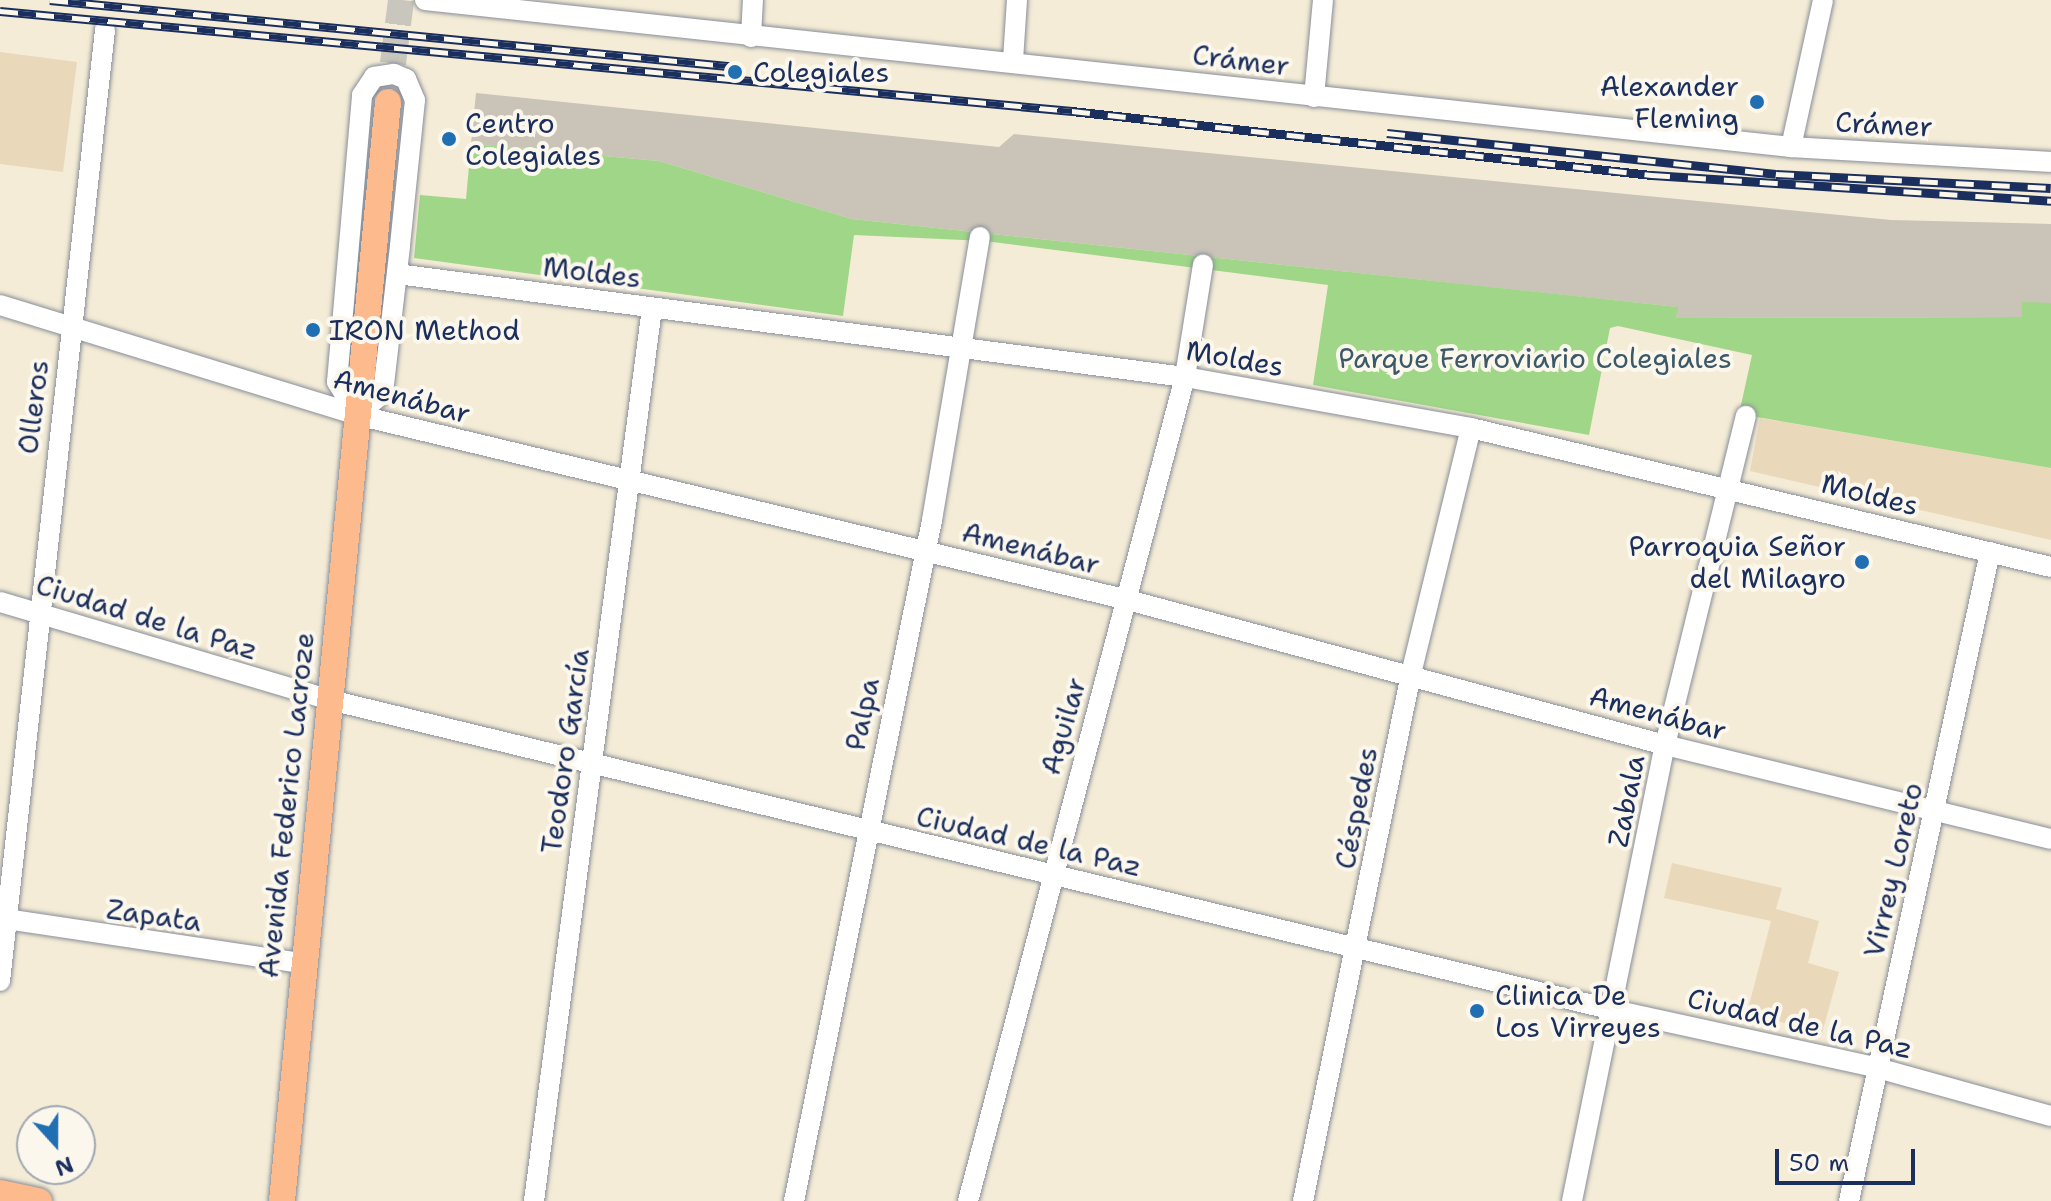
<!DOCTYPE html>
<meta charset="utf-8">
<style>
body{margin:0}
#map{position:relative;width:2051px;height:1201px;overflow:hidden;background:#f4ecd6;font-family:"Shantell Sans",sans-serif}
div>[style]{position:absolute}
.built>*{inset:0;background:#e9d9ba}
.industrial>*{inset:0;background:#c9c3b8}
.green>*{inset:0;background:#9fd687}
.major-tunnel>*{height:26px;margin-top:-13px;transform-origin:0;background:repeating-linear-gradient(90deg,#c9c6be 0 26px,transparent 0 39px)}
.roads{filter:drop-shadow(0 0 2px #888e9a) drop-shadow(0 0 2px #888e9a)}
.minor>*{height:20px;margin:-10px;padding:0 10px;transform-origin:10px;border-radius:10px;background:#fff}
.major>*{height:26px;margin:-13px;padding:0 13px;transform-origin:13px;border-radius:13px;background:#fcba8d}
.rail>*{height:9px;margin-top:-4.5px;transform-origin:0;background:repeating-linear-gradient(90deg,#fbf7ec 0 18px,#1b2f5e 0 36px);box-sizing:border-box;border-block:2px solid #1b2f5e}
.dots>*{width:22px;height:22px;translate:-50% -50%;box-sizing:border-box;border:4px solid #fbf7ec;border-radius:50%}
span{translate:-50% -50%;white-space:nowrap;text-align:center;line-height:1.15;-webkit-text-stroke:8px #fbf7ec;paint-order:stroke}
.street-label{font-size:28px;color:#1b2f5e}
.poi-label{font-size:28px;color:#1b2f5e}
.left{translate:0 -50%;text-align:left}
.right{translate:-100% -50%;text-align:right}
.park-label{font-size:28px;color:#3c5968}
.north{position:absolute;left:16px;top:1105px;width:80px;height:80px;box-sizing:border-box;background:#fbf7ec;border:2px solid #a1a7b3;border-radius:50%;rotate:159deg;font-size:22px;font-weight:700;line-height:32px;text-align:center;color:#1b2f5e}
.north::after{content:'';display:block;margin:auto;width:28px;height:36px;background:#1f6fb2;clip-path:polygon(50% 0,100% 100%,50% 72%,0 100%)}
.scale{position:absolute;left:1775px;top:1149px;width:140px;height:36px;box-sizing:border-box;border:4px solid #1b2f5e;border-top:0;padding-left:10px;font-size:24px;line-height:28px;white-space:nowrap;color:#1b2f5e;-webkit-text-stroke:6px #fbf7ec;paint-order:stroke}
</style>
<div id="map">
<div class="built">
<i style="clip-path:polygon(0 52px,77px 62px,63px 172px,0 164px)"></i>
<i style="clip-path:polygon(1760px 418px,2051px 468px,2051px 540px,1750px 471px)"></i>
<i style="clip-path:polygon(1672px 863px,1782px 888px,1776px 909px,1819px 921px,1808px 963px,1839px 972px,1822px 1033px,1747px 1013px,1771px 921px,1664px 898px)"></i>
</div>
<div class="industrial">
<i style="clip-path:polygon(476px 93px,999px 147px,1014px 134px,1891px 220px,2051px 224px,2051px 303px,2022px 303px,2023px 317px,1676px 318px,1677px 307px,852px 219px,659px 161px,471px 144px)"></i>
</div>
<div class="green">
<i style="clip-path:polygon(471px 144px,659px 161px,852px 219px,1678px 307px,1676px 318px,2022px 317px,2022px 302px,2051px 303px,2051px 468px,1739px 414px,1752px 355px,1618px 326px,1610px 328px,1589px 435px,1313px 385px,1328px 285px,985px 241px,854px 235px,843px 316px,414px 258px,420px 195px,466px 199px)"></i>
</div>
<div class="major-tunnel">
<i style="left:388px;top:102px;width:103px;rotate:-82.7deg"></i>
</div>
<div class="roads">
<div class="minor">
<i style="left:425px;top:0;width:1374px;rotate:6.14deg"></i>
<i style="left:1791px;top:147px;width:260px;rotate:3.3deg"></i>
<i style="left:751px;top:37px;width:37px;rotate:-87deg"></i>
<i style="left:1013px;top:60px;width:60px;rotate:-86.2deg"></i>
<i style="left:394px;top:74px;width:13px;rotate:23deg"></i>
<i style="left:406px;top:79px;width:23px;rotate:67deg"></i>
<i style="left:415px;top:100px;width:147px;rotate:95.9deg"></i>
<i style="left:400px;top:246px;width:148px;rotate:96.6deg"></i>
<i style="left:383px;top:393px;width:34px;rotate:140deg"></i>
<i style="left:357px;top:415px;width:39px;rotate:-121deg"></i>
<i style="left:337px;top:382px;width:288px;rotate:-85deg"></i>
<i style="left:362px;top:95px;width:22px;rotate:-56deg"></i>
<i style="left:374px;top:77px;width:20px;rotate:-9deg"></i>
<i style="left:1314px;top:97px;width:97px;rotate:-84.7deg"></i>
<i style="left:1791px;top:147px;width:150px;rotate:-77.7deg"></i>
<i style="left:397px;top:274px;width:795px;rotate:7.45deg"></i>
<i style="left:1185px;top:377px;width:291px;rotate:10.1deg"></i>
<i style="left:1471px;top:428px;width:596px;rotate:13.48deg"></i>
<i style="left:0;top:305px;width:374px;rotate:17.1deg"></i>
<i style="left:357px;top:415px;width:793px;rotate:13.49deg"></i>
<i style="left:1128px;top:600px;width:556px;rotate:15.11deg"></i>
<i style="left:1665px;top:745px;width:397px;rotate:13.7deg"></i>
<i style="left:0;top:602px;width:344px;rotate:16.5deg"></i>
<i style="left:330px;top:700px;width:1320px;rotate:13.58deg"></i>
<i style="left:1613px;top:1010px;width:267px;rotate:12.3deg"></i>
<i style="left:1874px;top:1067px;width:184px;rotate:15.5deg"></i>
<i style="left:0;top:918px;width:305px;rotate:8.5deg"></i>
<i style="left:0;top:981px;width:957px;rotate:-83.7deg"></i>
<i style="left:534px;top:1201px;width:901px;rotate:-82.47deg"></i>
<i style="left:794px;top:1201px;width:695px;rotate:-78.54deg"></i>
<i style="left:932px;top:520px;width:287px;rotate:-80.4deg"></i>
<i style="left:968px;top:1201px;width:852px;rotate:-75.25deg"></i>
<i style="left:1185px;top:377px;width:114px;rotate:-80.9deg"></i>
<i style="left:1303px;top:1201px;width:538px;rotate:-78.42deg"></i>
<i style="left:1411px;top:674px;width:253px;rotate:-76.3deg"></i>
<i style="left:1572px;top:1201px;width:465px;rotate:-78.5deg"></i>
<i style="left:1665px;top:745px;width:339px;rotate:-76.2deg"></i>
<i style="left:1849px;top:1201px;width:664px;rotate:-77.74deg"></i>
</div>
<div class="major">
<i style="left:0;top:1193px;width:40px;rotate:12deg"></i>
<i style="left:282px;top:1201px;width:1104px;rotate:-84.49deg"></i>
</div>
</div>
<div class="rail">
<i style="left:50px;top:0;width:691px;rotate:5.56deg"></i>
<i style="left:0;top:11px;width:1077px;rotate:5.33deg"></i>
<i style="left:1072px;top:111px;width:584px;rotate:6.3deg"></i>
<i style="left:1652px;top:175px;width:400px;rotate:3.7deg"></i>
<i style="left:1387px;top:133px;width:391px;rotate:6deg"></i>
<i style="left:1776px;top:174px;width:275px;rotate:2.9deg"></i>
</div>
<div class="dots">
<i style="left:735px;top:72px;background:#1f6fb2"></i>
<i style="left:1757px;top:102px;background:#1f6fb2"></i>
<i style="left:449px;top:139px;background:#1f6fb2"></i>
<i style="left:313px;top:330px;background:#1f6fb2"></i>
<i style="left:1862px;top:562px;background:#1f6fb2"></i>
<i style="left:1477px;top:1011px;background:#1f6fb2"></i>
</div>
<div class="street-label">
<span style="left:1241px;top:60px;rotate:7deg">Crámer</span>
<span style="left:1884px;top:124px;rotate:3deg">Crámer</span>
<span style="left:592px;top:272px;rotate:7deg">Moldes</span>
<span style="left:1235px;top:358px;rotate:10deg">Moldes</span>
<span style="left:402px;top:396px;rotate:15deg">Amenábar</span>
<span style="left:33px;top:407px;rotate:-83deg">Olleros</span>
<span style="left:1870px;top:494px;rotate:14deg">Moldes</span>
<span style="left:1031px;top:548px;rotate:14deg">Amenábar</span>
<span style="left:147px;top:617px;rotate:17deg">Ciudad de la Paz</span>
<span style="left:1658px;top:713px;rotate:15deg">Amenábar</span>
<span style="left:862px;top:714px;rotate:-78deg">Palpa</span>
<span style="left:1063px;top:726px;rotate:-74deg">Aguilar</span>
<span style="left:565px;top:751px;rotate:-82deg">Teodoro García</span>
<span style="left:1626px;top:801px;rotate:-79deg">Zabala</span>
<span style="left:286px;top:805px;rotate:-84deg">Avenida Federico Lacroze</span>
<span style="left:1356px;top:808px;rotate:-79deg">Céspedes</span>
<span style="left:1029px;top:841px;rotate:13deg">Ciudad de la Paz</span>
<span style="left:1893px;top:870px;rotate:-77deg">Virrey Loreto</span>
<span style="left:154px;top:915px;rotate:8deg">Zapata</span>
<span style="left:1800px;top:1023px;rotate:13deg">Ciudad de la Paz</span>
</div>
<div class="poi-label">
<span class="left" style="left:753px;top:72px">Colegiales</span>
<span class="right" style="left:1739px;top:102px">Alexander<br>Fleming</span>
<span class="left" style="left:465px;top:139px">Centro<br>Colegiales</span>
<span class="left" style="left:329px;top:330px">IRON Method</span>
<span class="right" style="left:1846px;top:562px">Parroquia Señor<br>del Milagro</span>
<span class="left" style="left:1495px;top:1011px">Clinica De<br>Los Virreyes</span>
</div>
<div class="park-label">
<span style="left:1535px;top:358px">Parque Ferroviario Colegiales</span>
</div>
<div class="north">N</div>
<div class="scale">50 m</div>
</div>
